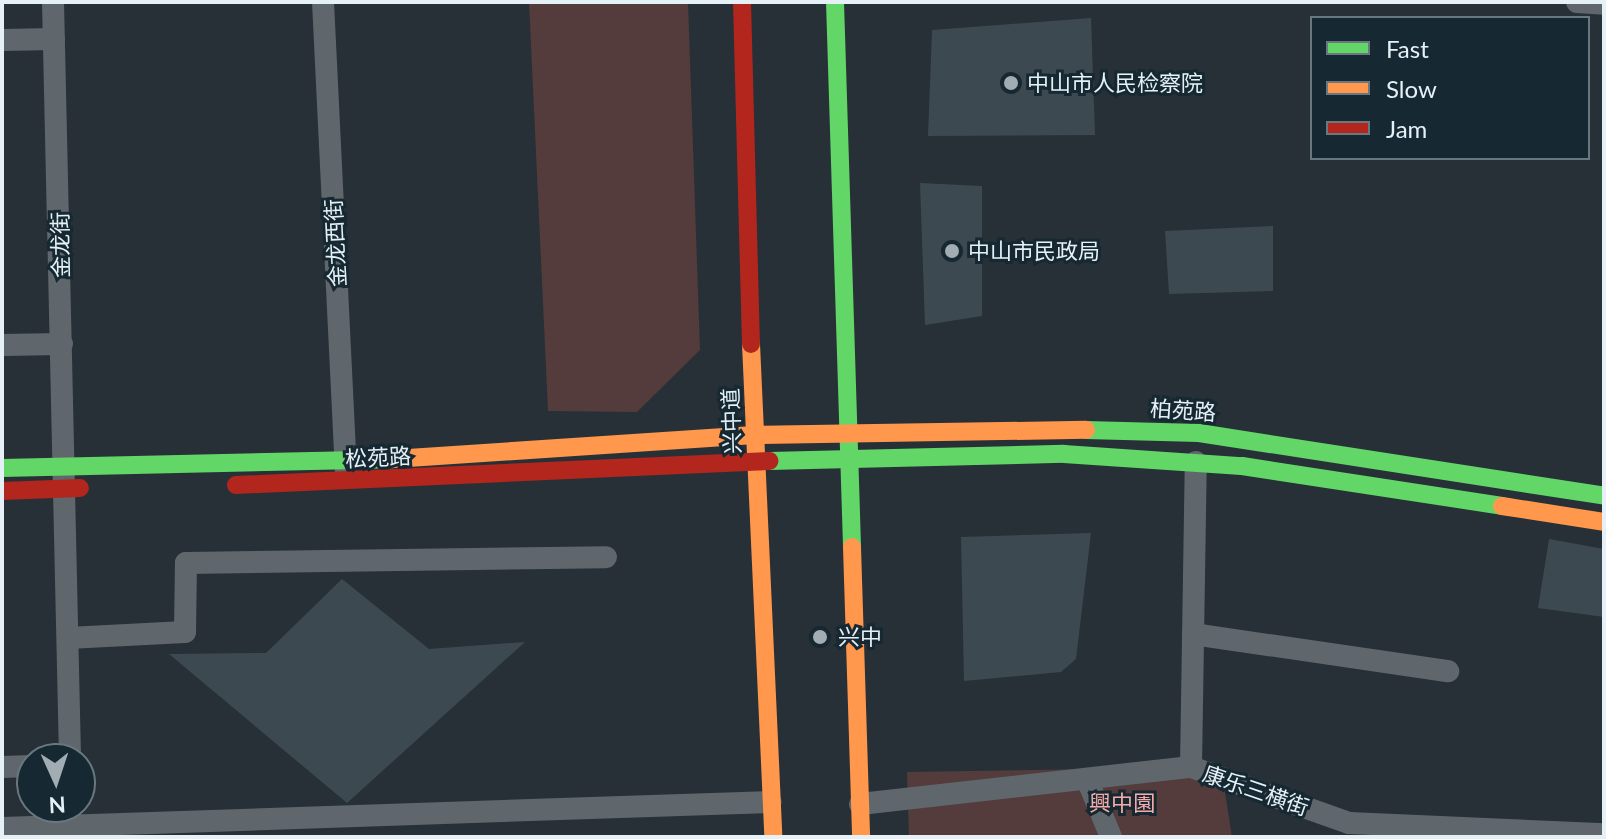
<!DOCTYPE html>
<meta charset="utf-8">
<style>
body{margin:0}
#map{position:relative;width:1606px;height:839px;overflow:hidden;background:#263036;font-family:Lato,"Noto Sans SC",sans-serif}
div>[style]{position:absolute}
.green>*{inset:0;background:#533c3b}
.building>*{inset:0;background:#3d4950}
.street>*{height:22px;margin:-11px;padding:0 11px;transform-origin:11px;border-radius:11px;background:#60676c}
.fast>*{height:18px;margin:-9px;padding:0 9px;transform-origin:9px;border-radius:9px;background:#63d668}
.slow>*{height:18px;margin:-9px;padding:0 9px;transform-origin:9px;border-radius:9px;background:#ff974d}
.jam>*{height:18px;margin:-9px;padding:0 9px;transform-origin:9px;border-radius:9px;background:#b3261e}
.dots>*{width:22px;height:22px;translate:-50% -50%;box-sizing:border-box;border:4px solid #162831;border-radius:50%}
span{translate:-50% -50%;white-space:nowrap;text-align:center;line-height:1.15;-webkit-text-stroke:6px #162831;paint-order:stroke}
.poi-label{font-size:22px;color:#e5f0f7}
.left{translate:0 -50%;text-align:left}
.street-label{font-size:22px;color:#e5f0f7}
.park-label{font-size:22px;color:#f5aca8}
.frame{position:absolute;inset:0;border:4px solid #e5f0f7;pointer-events:none}
.legend{position:absolute;left:1310px;top:16px;width:280px;height:144px;box-sizing:border-box;background:#162831;border:2px solid #697880;margin:0;padding:10px 14px;list-style:none;font-size:24px;color:#e5f0f7}
.legend li{display:flex;align-items:center;gap:16px;height:40px}
.legend b{width:40px;border:2px solid #697880}
.north{position:absolute;left:16px;top:743px;width:80px;height:80px;box-sizing:border-box;background:#162831;border:2px solid #697880;border-radius:50%;rotate:177deg;font-size:22px;font-weight:700;line-height:32px;text-align:center;color:#e5f0f7}
.north::after{content:'';display:block;margin:auto;width:28px;height:36px;background:#a2adb3;clip-path:polygon(50% 0,100% 100%,50% 72%,0 100%)}
</style>
<div id="map">
<div class="green">
<i style="clip-path:polygon(529px 2px,688px 2px,700px 350px,637px 412px,548px 411px)"></i>
<i style="clip-path:polygon(1221px 767px,1232px 837px,909px 837px,907px 772px)"></i>
</div>
<div class="building">
<i style="clip-path:polygon(1091px 18px,1095px 135px,928px 136px,932px 30px)"></i>
<i style="clip-path:polygon(920px 183px,982px 186px,982px 316px,925px 325px)"></i>
<i style="clip-path:polygon(1273px 226px,1273px 291px,1169px 294px,1165px 231px)"></i>
<i style="clip-path:polygon(1091px 533px,1076px 659px,1061px 672px,964px 681px,961px 537px)"></i>
<i style="clip-path:polygon(1549px 539px,1604px 549px,1604px 617px,1538px 608px)"></i>
<i style="clip-path:polygon(342px 579px,429px 649px,525px 642px,347px 803px,169px 654px,266px 653px)"></i>
</div>
<div class="street">
<i style="left:53px;top:2px;width:757px;rotate:88.71deg"></i>
<i style="left:323px;top:2px;width:473px;rotate:87.2deg"></i>
<i style="left:1577px;top:2px;width:27px;rotate:4deg"></i>
<i style="left:2px;top:40px;width:52px;rotate:-1.1deg"></i>
<i style="left:2px;top:345px;width:60px;rotate:-1deg"></i>
<i style="left:1193px;top:634px;width:258px;rotate:8.3deg"></i>
<i style="left:68px;top:638px;width:117px;rotate:-2.9deg"></i>
<i style="left:185px;top:632px;width:69px;rotate:-89.2deg"></i>
<i style="left:186px;top:563px;width:420px;rotate:-0.8deg"></i>
<i style="left:2px;top:767px;width:30px;rotate:-2deg"></i>
<i style="left:1191px;top:767px;width:305px;rotate:-89.1deg"></i>
<i style="left:1087px;top:779px;width:63px;rotate:67.5deg"></i>
<i style="left:860px;top:804px;width:333px;rotate:-6.4deg"></i>
<i style="left:1191px;top:767px;width:168px;rotate:19.5deg"></i>
<i style="left:1349px;top:823px;width:255px;rotate:2.5deg"></i>
<i style="left:2px;top:828px;width:769px;rotate:-1.94deg"></i>
</div>
<div class="fast">
<i style="left:835px;top:2px;width:545px;rotate:88.21deg"></i>
<i style="left:1086px;top:430px;width:113px;rotate:1.5deg"></i>
<i style="left:1199px;top:433px;width:410px;rotate:8.8deg"></i>
<i style="left:769px;top:461px;width:295px;rotate:-1.4deg"></i>
<i style="left:1064px;top:454px;width:178px;rotate:3.9deg"></i>
<i style="left:1242px;top:466px;width:263px;rotate:8.7deg"></i>
<i style="left:2px;top:468px;width:391px;rotate:-1.3deg"></i>
</div>
<div class="slow">
<i style="left:751px;top:344px;width:493px;rotate:87.4deg"></i>
<i style="left:393px;top:459px;width:362px;rotate:-3.8deg"></i>
<i style="left:754px;top:435px;width:332px;rotate:-0.9deg"></i>
<i style="left:1502px;top:506px;width:103px;rotate:8.9deg"></i>
<i style="left:852px;top:547px;width:290px;rotate:88.2deg"></i>
</div>
<div class="jam">
<i style="left:742px;top:2px;width:342px;rotate:88.5deg"></i>
<i style="left:236px;top:485px;width:534px;rotate:-2.58deg"></i>
<i style="left:2px;top:491px;width:78px;rotate:-2.2deg"></i>
</div>
<div class="dots">
<i style="left:1011px;top:83px;background:#a2adb3"></i>
<i style="left:952px;top:251px;background:#a2adb3"></i>
<i style="left:820px;top:637px;background:#a2adb3"></i>
</div>
<div class="poi-label">
<span class="left" style="left:1027px;top:83px">中山市人民检察院</span>
<span class="left" style="left:968px;top:251px">中山市民政局</span>
<span class="left" style="left:838px;top:637px">兴中</span>
</div>
<div class="street-label">
<span style="left:335px;top:243px;rotate:-93deg">金龙西街</span>
<span style="left:60px;top:245px;rotate:-91deg">金龙街</span>
<span style="left:1183px;top:410px;rotate:4deg">柏苑路</span>
<span style="left:731px;top:421px;rotate:-92deg">兴中道</span>
<span style="left:378px;top:457px;rotate:-3deg">松苑路</span>
<span style="left:1256px;top:790px;rotate:19deg">康乐三横街</span>
</div>
<div class="park-label">
<span style="left:1122px;top:803px">興中園</span>
</div>
<div class="frame"></div>
<ul class="legend">
<li><b style="height:10px;background:#63d668"></b>Fast</li>
<li><b style="height:10px;background:#ff974d"></b>Slow</li>
<li><b style="height:10px;background:#b3261e"></b>Jam</li>
</ul>
<div class="north">N</div>
</div>
